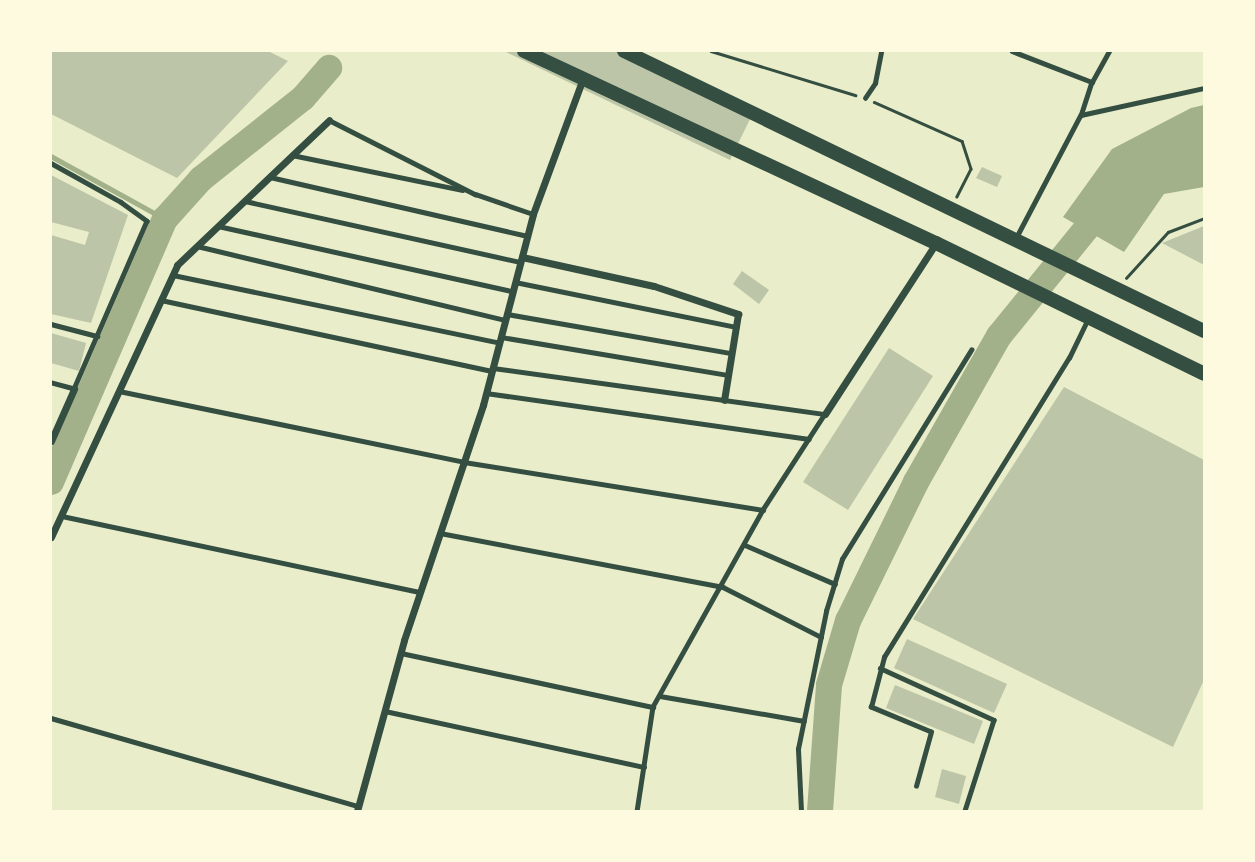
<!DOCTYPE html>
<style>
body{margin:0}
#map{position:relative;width:1255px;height:862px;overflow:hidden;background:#e9edc9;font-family:Poppins,sans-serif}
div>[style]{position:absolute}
.water>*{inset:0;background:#a3b18a}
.stream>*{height:4.5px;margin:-2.25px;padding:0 2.25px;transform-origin:2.25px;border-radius:2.25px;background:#a3b18a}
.river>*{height:26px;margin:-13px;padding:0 13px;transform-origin:13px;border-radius:13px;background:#a3b18a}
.building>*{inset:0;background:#bcc5a7}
.path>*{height:2.5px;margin:-1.25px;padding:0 1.25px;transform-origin:1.25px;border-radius:1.25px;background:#344e41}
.service>*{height:4.5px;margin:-2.25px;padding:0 2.25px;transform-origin:2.25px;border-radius:2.25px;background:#344e41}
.minor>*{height:7px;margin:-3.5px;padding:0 3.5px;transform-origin:3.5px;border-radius:3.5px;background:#344e41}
.trunk>*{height:14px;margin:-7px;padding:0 7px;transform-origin:7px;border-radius:7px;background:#344e41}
span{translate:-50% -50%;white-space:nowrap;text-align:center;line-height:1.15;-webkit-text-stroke:5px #fefae0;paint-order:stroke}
.frame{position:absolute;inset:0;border:52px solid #fefae0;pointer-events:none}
</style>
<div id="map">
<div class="water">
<i style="clip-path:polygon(1204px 105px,1204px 187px,1164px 194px,1124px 252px,1063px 217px,1112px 149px,1191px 108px)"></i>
</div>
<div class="stream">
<i style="left:51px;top:156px;width:130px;rotate:28.9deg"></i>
</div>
<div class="river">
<i style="left:51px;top:482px;width:287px;rotate:-66.6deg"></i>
<i style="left:165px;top:219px;width:54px;rotate:-48deg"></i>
<i style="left:201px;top:179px;width:130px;rotate:-38.5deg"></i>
<i style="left:303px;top:98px;width:40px;rotate:-49deg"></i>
<i style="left:820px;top:811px;width:126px;rotate:-85.9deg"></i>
<i style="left:829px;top:685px;width:67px;rotate:-73.5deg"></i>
<i style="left:848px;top:621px;width:155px;rotate:-63.9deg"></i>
<i style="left:916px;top:482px;width:168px;rotate:-60.4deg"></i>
<i style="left:999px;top:336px;width:171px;rotate:-50.9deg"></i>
</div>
<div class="building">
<i style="clip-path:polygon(51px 51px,268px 51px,288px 61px,177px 178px,51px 114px)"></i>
<i style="clip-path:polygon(504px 51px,626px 51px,753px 113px,730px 160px)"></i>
<i style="clip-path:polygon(982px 167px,1002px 176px,997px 187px,976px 178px)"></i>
<i style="clip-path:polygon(51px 175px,128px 215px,91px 323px,51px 314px,51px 235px,85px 245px,89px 232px,51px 222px)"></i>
<i style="clip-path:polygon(1204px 226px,1204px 265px,1162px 243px)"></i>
<i style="clip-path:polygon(742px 271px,769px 290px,759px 304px,733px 284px)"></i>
<i style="clip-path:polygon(51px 333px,86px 343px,79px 371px,51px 363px)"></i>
<i style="clip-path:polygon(889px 348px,933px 376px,848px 510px,803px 482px)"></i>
<i style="clip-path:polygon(1064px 387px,1204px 460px,1204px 680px,1173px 747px,913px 619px)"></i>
<i style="clip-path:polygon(907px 639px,1007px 684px,994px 713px,894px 668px)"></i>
<i style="clip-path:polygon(895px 685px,983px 721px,974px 744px,886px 708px)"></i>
<i style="clip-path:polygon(942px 769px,966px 776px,959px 804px,935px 797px)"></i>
</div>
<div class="path">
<i style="left:711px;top:51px;width:151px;rotate:17deg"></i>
<i style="left:874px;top:102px;width:96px;rotate:23.9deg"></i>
<i style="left:962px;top:141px;width:29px;rotate:72deg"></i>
<i style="left:971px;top:169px;width:31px;rotate:117deg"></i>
<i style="left:1126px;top:278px;width:62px;rotate:-47.6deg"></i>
<i style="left:1168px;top:232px;width:39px;rotate:-21deg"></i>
</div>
<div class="service">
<i style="left:1012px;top:51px;width:86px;rotate:21.2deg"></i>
<i style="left:1092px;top:82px;width:35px;rotate:108deg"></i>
<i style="left:1081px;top:115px;width:138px;rotate:117.7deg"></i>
<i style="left:1092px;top:82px;width:35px;rotate:-61deg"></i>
<i style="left:865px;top:98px;width:18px;rotate:-56deg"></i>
<i style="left:875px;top:83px;width:33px;rotate:-79deg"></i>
<i style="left:1081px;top:115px;width:126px;rotate:-12.4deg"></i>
<i style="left:329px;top:120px;width:164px;rotate:26.9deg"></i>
<i style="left:475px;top:194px;width:61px;rotate:19deg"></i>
<i style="left:292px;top:155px;width:174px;rotate:11.6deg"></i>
<i style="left:51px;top:163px;width:80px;rotate:29.1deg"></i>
<i style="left:121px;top:202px;width:32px;rotate:36deg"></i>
<i style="left:147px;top:221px;width:183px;rotate:113.5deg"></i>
<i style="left:74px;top:389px;width:24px;rotate:-165deg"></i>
<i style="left:270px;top:177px;width:264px;rotate:12.9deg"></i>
<i style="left:245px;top:201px;width:282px;rotate:12.5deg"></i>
<i style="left:218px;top:226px;width:301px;rotate:12.5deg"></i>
<i style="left:197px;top:246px;width:317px;rotate:13.5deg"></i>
<i style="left:173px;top:275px;width:334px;rotate:11.7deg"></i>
<i style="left:515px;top:282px;width:226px;rotate:11.5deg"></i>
<i style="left:161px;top:300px;width:338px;rotate:12.1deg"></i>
<i style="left:507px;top:314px;width:227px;rotate:9.9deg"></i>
<i style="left:51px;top:324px;width:48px;rotate:14.6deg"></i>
<i style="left:501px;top:337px;width:229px;rotate:9.5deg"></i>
<i style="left:493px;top:368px;width:335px;rotate:7.9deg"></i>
<i style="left:825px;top:414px;width:114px;rotate:122.9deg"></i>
<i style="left:763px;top:510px;width:226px;rotate:119.2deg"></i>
<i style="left:653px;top:707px;width:105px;rotate:98.7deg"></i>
<i style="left:119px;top:391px;width:352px;rotate:11.6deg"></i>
<i style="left:464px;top:462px;width:303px;rotate:9.1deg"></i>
<i style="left:486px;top:393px;width:326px;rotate:8.1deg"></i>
<i style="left:62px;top:516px;width:365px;rotate:12deg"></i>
<i style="left:440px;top:533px;width:288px;rotate:10.8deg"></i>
<i style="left:723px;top:587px;width:110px;rotate:27deg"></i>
<i style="left:745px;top:545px;width:98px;rotate:23.4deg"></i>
<i style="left:401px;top:653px;width:258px;rotate:12.1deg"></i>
<i style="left:880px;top:668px;width:125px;rotate:24.5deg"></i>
<i style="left:994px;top:720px;width:96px;rotate:107.7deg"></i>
<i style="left:660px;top:696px;width:146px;rotate:9.8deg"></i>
<i style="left:385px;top:711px;width:265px;rotate:12.2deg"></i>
<i style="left:51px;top:718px;width:319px;rotate:16deg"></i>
<i style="left:916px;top:786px;width:56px;rotate:-74.5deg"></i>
<i style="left:931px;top:732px;width:65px;rotate:-157.4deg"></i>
<i style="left:871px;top:707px;width:52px;rotate:-75.4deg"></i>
<i style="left:884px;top:657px;width:352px;rotate:-58.3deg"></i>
<i style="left:1069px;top:358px;width:41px;rotate:-64.1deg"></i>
<i style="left:801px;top:811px;width:62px;rotate:-92.8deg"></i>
<i style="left:798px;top:749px;width:141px;rotate:-78.5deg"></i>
<i style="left:826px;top:611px;width:54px;rotate:-72.9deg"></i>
<i style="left:842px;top:559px;width:246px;rotate:-58.3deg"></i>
</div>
<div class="minor">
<i style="left:522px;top:257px;width:135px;rotate:12.4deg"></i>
<i style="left:654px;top:286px;width:89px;rotate:18.4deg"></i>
<i style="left:738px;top:314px;width:87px;rotate:99.2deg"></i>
<i style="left:825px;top:414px;width:204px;rotate:-57deg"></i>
<i style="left:51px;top:441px;width:57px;rotate:-66.1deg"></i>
<i style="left:51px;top:537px;width:300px;rotate:-65.1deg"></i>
<i style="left:177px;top:265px;width:210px;rotate:-43.6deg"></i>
<i style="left:357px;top:811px;width:177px;rotate:-74.6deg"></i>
<i style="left:404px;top:640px;width:248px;rotate:-71.4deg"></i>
<i style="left:483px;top:405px;width:197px;rotate:-75.3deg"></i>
<i style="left:533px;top:214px;width:145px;rotate:-69.8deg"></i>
</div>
<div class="trunk">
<i style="left:524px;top:51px;width:455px;rotate:25deg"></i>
<i style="left:936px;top:243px;width:298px;rotate:26deg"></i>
<i style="left:624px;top:51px;width:644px;rotate:25.77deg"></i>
</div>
<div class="frame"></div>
</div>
